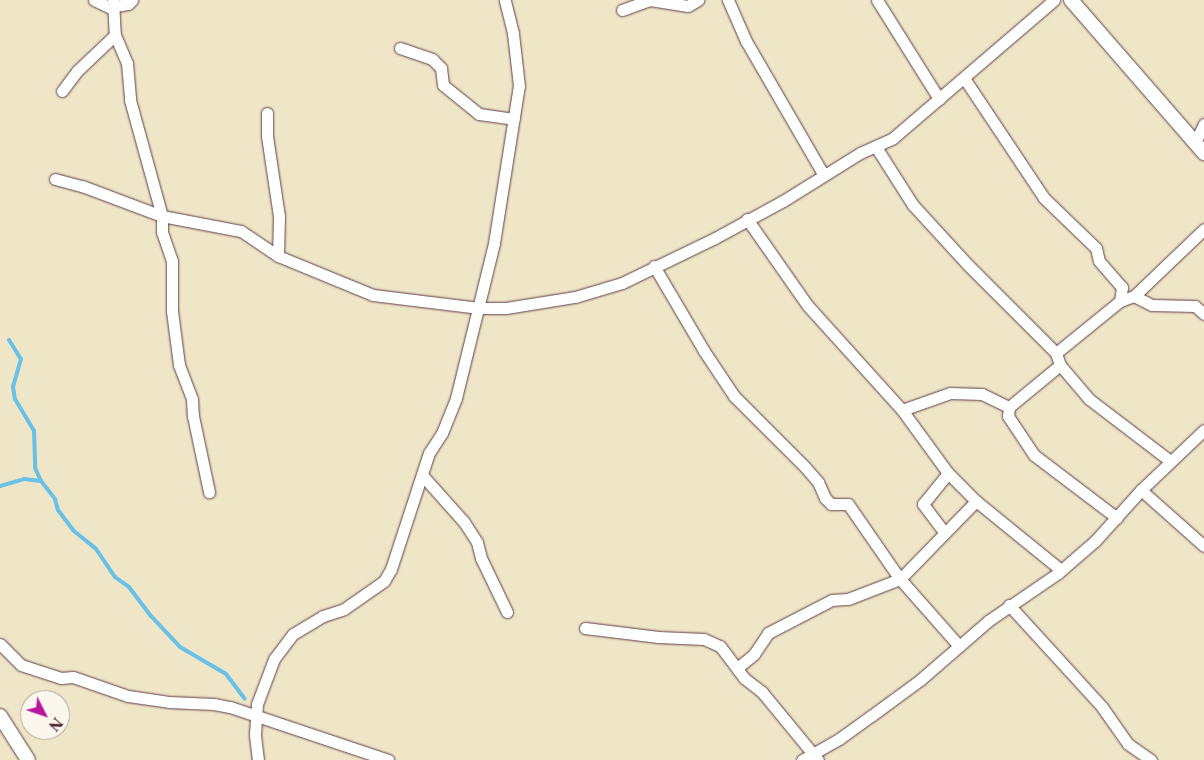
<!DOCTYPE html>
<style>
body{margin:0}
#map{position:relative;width:1204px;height:760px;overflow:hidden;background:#efe6c8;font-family:"Libre Caslon Text",serif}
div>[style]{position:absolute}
.stream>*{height:4px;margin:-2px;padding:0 2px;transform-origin:2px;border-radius:2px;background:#6ac1e7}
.roads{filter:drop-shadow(0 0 1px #633d43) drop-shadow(0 0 1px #633d43)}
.minor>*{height:11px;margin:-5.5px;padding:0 5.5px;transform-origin:5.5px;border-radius:5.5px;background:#fff}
.tertiary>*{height:14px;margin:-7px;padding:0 7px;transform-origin:7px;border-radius:7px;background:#fff}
span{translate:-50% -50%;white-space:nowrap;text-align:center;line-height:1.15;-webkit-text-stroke:4.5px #fbf7ec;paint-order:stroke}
.north{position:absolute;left:20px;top:690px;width:50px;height:50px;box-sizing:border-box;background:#fbf7ec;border:1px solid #b4a19f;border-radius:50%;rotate:131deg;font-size:14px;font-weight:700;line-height:20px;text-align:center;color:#4a1f2b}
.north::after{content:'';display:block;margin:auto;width:18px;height:22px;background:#b5179e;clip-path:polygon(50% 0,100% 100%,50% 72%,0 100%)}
</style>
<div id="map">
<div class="stream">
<i style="left:9px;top:340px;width:22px;rotate:58deg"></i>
<i style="left:21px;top:359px;width:29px;rotate:106deg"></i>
<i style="left:13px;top:387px;width:12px;rotate:81deg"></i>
<i style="left:15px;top:399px;width:37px;rotate:59deg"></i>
<i style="left:34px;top:431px;width:37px;rotate:88deg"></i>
<i style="left:35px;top:468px;width:14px;rotate:65deg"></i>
<i style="left:41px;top:481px;width:23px;rotate:52deg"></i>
<i style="left:55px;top:499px;width:11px;rotate:75deg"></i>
<i style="left:58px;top:510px;width:26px;rotate:53deg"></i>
<i style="left:74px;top:531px;width:28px;rotate:39deg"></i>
<i style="left:96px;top:549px;width:34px;rotate:56deg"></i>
<i style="left:115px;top:577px;width:17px;rotate:36deg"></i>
<i style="left:129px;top:587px;width:36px;rotate:53deg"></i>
<i style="left:151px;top:616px;width:42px;rotate:46.9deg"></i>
<i style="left:180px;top:647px;width:53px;rotate:30.4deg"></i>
<i style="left:226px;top:674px;width:31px;rotate:53deg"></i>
<i style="left:0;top:486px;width:25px;rotate:-16deg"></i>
<i style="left:24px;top:479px;width:17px;rotate:7deg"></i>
</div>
<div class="roads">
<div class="minor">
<i style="left:94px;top:0;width:17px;rotate:25deg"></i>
<i style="left:109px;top:7px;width:19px;rotate:-9deg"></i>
<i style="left:128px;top:4px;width:6px;rotate:-45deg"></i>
<i style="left:113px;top:0;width:35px;rotate:87deg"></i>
<i style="left:115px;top:35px;width:30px;rotate:67deg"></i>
<i style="left:127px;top:63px;width:37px;rotate:85deg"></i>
<i style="left:130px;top:100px;width:120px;rotate:74.6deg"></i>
<i style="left:162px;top:216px;width:16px;rotate:90deg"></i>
<i style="left:162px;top:232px;width:31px;rotate:71deg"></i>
<i style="left:172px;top:261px;width:50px;rotate:90deg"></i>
<i style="left:172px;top:311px;width:54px;rotate:82.6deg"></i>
<i style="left:179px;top:365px;width:36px;rotate:69deg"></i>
<i style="left:192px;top:399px;width:17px;rotate:87deg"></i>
<i style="left:193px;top:416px;width:78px;rotate:78.1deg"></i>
<i style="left:728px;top:0;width:45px;rotate:66.3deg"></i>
<i style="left:746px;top:41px;width:154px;rotate:59.9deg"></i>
<i style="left:877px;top:0;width:117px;rotate:57.9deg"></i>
<i style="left:622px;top:10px;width:30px;rotate:-20deg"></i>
<i style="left:650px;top:0;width:38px;rotate:9deg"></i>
<i style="left:688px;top:6px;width:12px;rotate:-31deg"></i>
<i style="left:400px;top:48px;width:34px;rotate:19deg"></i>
<i style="left:432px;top:59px;width:13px;rotate:45deg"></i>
<i style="left:441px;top:68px;width:17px;rotate:83deg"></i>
<i style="left:443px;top:85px;width:46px;rotate:38.9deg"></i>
<i style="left:479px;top:114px;width:35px;rotate:8deg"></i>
<i style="left:964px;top:78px;width:144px;rotate:56.3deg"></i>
<i style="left:1044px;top:198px;width:72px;rotate:43.9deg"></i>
<i style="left:1096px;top:248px;width:13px;rotate:77deg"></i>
<i style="left:1099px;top:261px;width:35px;rotate:49deg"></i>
<i style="left:1122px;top:287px;width:14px;rotate:98deg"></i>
<i style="left:1120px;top:301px;width:82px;rotate:140.9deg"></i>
<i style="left:62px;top:91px;width:25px;rotate:-53deg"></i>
<i style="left:77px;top:71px;width:52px;rotate:-43.5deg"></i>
<i style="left:267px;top:113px;width:23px;rotate:90deg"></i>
<i style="left:267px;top:136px;width:81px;rotate:81.5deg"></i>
<i style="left:279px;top:216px;width:40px;rotate:91.4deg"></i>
<i style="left:1195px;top:143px;width:21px;rotate:-65deg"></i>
<i style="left:876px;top:147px;width:69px;rotate:57.5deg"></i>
<i style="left:913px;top:205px;width:81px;rotate:47.5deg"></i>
<i style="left:968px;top:265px;width:124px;rotate:45deg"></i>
<i style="left:1056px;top:353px;width:13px;rotate:72deg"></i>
<i style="left:1060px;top:365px;width:45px;rotate:49.5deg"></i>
<i style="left:1089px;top:399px;width:102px;rotate:37.4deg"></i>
<i style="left:55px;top:179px;width:28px;rotate:15deg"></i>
<i style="left:82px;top:186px;width:85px;rotate:20.6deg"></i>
<i style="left:162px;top:216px;width:80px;rotate:10.8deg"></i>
<i style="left:241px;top:231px;width:45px;rotate:34deg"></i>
<i style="left:278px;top:256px;width:103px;rotate:22.3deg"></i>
<i style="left:373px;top:295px;width:107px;rotate:7deg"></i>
<i style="left:479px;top:308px;width:27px"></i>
<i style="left:506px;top:308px;width:70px;rotate:-9.1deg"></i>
<i style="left:575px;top:297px;width:49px;rotate:-16.6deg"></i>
<i style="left:622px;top:283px;width:103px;rotate:-25.8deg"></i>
<i style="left:715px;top:238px;width:77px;rotate:-28.6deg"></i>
<i style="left:783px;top:201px;width:91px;rotate:-31.9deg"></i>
<i style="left:860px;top:153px;width:36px;rotate:-24deg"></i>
<i style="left:893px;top:138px;width:212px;rotate:-40.6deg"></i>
<i style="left:747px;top:219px;width:106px;rotate:55deg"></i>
<i style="left:808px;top:306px;width:140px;rotate:47.9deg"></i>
<i style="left:902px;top:410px;width:78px;rotate:53.9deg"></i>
<i style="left:948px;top:473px;width:40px;rotate:45deg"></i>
<i style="left:976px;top:501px;width:109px;rotate:39.1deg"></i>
<i style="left:654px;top:266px;width:99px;rotate:59.5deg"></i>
<i style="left:704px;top:351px;width:54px;rotate:56.3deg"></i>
<i style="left:734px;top:396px;width:100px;rotate:45deg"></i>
<i style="left:805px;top:467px;width:20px;rotate:49deg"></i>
<i style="left:818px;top:482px;width:17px;rotate:66deg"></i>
<i style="left:825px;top:498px;width:8px;rotate:45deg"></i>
<i style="left:831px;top:504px;width:17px"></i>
<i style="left:848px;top:504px;width:91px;rotate:55.3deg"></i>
<i style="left:900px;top:579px;width:89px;rotate:48.6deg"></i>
<i style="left:1134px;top:296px;width:20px;rotate:27deg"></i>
<i style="left:1152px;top:305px;width:43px;rotate:1.3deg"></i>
<i style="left:1195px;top:306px;width:12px;rotate:42deg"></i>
<i style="left:1120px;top:301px;width:15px;rotate:-20deg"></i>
<i style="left:1134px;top:296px;width:97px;rotate:-43.7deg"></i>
<i style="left:1060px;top:365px;width:66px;rotate:140.5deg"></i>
<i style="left:1009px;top:407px;width:9px;rotate:96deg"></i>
<i style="left:1008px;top:416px;width:47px;rotate:56.3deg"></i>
<i style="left:1034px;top:455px;width:104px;rotate:37.2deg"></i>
<i style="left:902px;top:410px;width:51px;rotate:-19.5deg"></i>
<i style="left:950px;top:393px;width:32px;rotate:2deg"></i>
<i style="left:982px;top:394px;width:30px;rotate:26deg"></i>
<i style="left:422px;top:475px;width:63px;rotate:48.2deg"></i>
<i style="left:464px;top:522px;width:24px;rotate:57deg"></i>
<i style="left:477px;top:542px;width:16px;rotate:76deg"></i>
<i style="left:481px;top:558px;width:60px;rotate:64.3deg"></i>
<i style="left:1141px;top:490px;width:84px;rotate:41.6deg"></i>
<i style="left:944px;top:532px;width:35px;rotate:-127deg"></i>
<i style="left:923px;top:504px;width:40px;rotate:-51deg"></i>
<i style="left:1009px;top:605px;width:138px;rotate:47.6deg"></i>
<i style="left:1102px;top:707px;width:45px;rotate:54.9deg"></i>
<i style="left:1128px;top:744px;width:28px;rotate:35deg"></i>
<i style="left:585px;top:628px;width:74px;rotate:7deg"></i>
<i style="left:658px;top:637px;width:46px;rotate:2.5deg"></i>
<i style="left:704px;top:639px;width:17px;rotate:24deg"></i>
<i style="left:720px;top:646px;width:40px;rotate:53deg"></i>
<i style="left:744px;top:678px;width:23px;rotate:38deg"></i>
<i style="left:762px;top:692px;width:88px;rotate:50.5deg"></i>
<i style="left:0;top:644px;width:30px;rotate:45deg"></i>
<i style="left:21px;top:665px;width:42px;rotate:18deg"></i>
<i style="left:61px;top:678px;width:12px;rotate:-5deg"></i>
<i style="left:73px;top:677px;width:58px;rotate:19.1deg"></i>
<i style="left:128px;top:696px;width:41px;rotate:8.3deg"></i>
<i style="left:169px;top:702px;width:45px;rotate:2.5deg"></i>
<i style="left:214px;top:704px;width:16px;rotate:11deg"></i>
<i style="left:230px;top:707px;width:167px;rotate:18.5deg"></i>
<i style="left:737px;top:668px;width:22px;rotate:-39deg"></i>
<i style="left:754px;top:654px;width:25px;rotate:-56deg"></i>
<i style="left:768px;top:633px;width:72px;rotate:-27.3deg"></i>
<i style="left:832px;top:600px;width:16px;rotate:-4deg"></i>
<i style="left:848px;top:599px;width:56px;rotate:-21deg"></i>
<i style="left:900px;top:579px;width:109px;rotate:-45.7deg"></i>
<i style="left:258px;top:760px;width:26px;rotate:-97deg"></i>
<i style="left:255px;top:734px;width:30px;rotate:-86deg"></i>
<i style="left:257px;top:704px;width:48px;rotate:-69.3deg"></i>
<i style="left:274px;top:659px;width:31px;rotate:-53deg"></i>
<i style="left:293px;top:634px;width:35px;rotate:-31deg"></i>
<i style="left:323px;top:616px;width:22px;rotate:-18deg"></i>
<i style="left:344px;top:609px;width:49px;rotate:-35deg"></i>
<i style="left:384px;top:581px;width:14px;rotate:-60deg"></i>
<i style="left:391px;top:569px;width:122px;rotate:-71.9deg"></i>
<i style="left:429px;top:453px;width:24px;rotate:-57deg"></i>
<i style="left:442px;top:433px;width:38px;rotate:-68deg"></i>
<i style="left:456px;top:398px;width:160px;rotate:-76.2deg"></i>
<i style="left:494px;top:243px;width:159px;rotate:-81deg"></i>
<i style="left:519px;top:86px;width:53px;rotate:-96.5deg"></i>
<i style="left:513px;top:33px;width:34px;rotate:-104deg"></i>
<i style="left:802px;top:760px;width:43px;rotate:-29.6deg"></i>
<i style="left:839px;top:739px;width:39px;rotate:-36deg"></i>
<i style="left:871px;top:716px;width:61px;rotate:-36.3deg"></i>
<i style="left:920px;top:680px;width:90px;rotate:-40.9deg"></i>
<i style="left:988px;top:621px;width:85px;rotate:-34.4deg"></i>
<i style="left:1058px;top:573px;width:49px;rotate:-40.9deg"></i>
<i style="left:1095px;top:541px;width:69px;rotate:-48deg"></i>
<i style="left:1141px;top:490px;width:87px;rotate:-43.6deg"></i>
</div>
<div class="tertiary">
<i style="left:1071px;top:0;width:203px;rotate:49deg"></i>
<i style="left:0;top:716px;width:52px;rotate:57.5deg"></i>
</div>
</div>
<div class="north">N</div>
</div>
